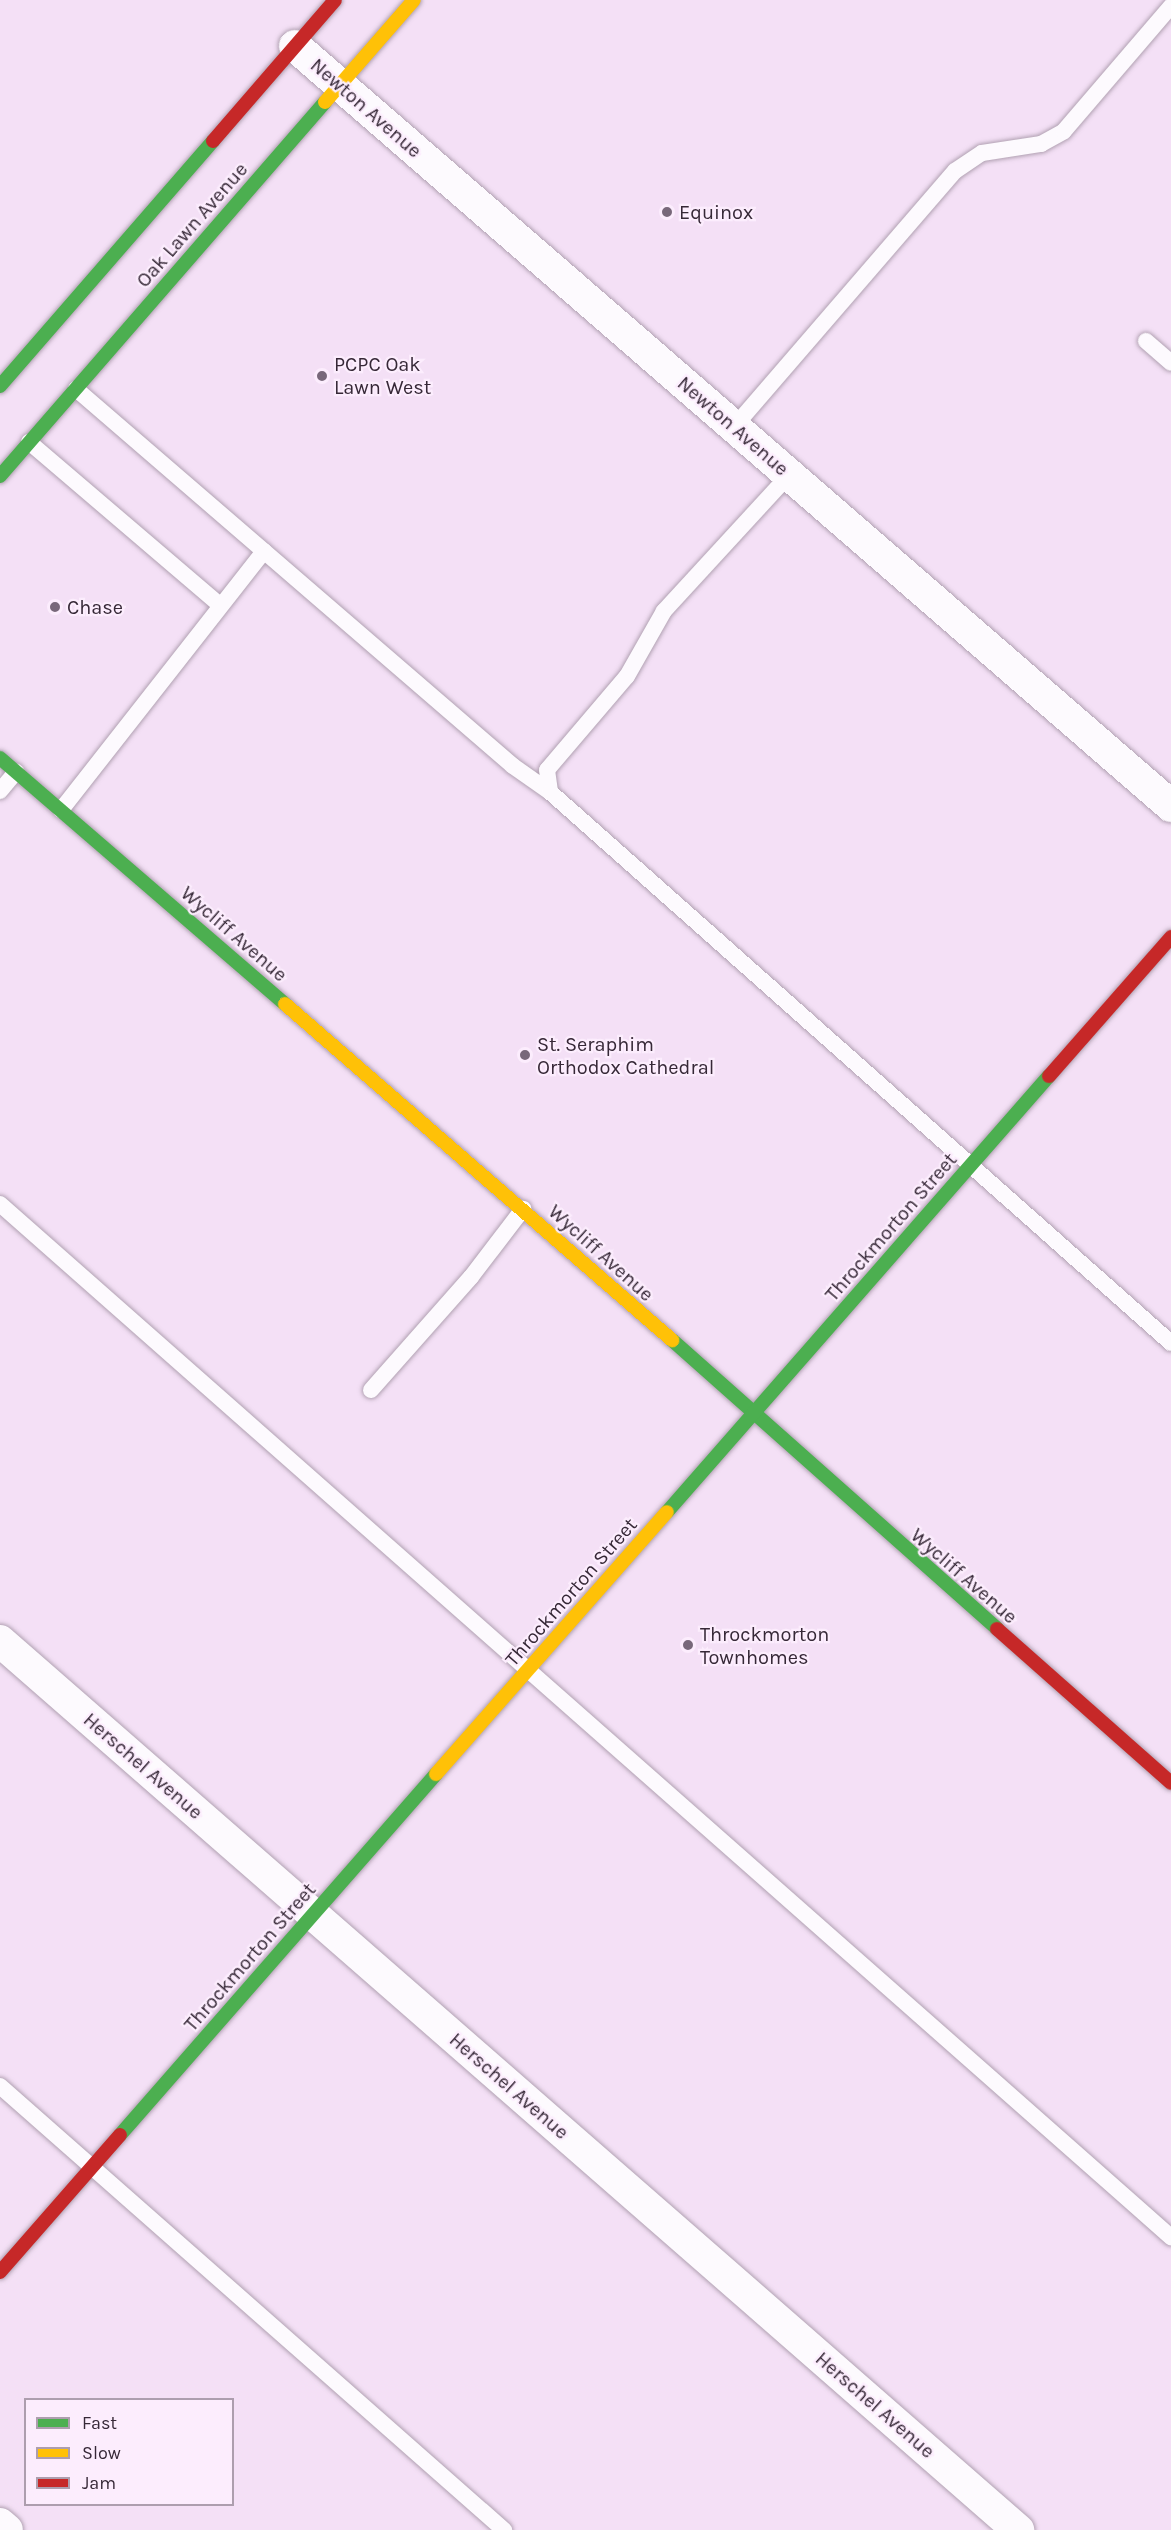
<!DOCTYPE html>
<style>
body{margin:0}
#map{position:relative;width:1171px;height:2530px;overflow:hidden;background:#f4e0f6;font-family:Karla,sans-serif}
div>[style]{position:absolute}
.roads{filter:drop-shadow(0 0 2px #b1a1b2) drop-shadow(0 0 2px #b1a1b2)}
.lane>*{height:16px;margin:-8px;padding:0 8px;transform-origin:8px;border-radius:8px;background:#fdfafe}
.street>*{height:32px;margin:-16px;padding:0 16px;transform-origin:16px;border-radius:16px;background:#fdfafe}
.fast>*{height:14px;margin:-7px;padding:0 7px;transform-origin:7px;border-radius:7px;background:#4caf50}
.slow>*{height:14px;margin:-7px;padding:0 7px;transform-origin:7px;border-radius:7px;background:#ffc107}
.jam>*{height:14px;margin:-7px;padding:0 7px;transform-origin:7px;border-radius:7px;background:#c62828}
.dots>*{width:16px;height:16px;translate:-50% -50%;box-sizing:border-box;border:3px solid #fcedfd;border-radius:50%}
span{translate:-50% -50%;white-space:nowrap;text-align:center;line-height:1.15;-webkit-text-stroke:4.5px #fcedfd;paint-order:stroke}
.street-label{font-size:20px;color:#362837}
.poi-label{font-size:20px;color:#362837}
.left{translate:0 -50%;text-align:left}
.legend{position:absolute;left:24px;top:2398px;width:210px;height:108px;box-sizing:border-box;background:#fcedfd;border:2px solid #ad9eae;margin:0;padding:8px 10px;list-style:none;font-size:18px;color:#362837}
.legend li{display:flex;align-items:center;gap:12px;height:30px}
.legend b{width:30px;border:2px solid #ad9eae}
</style>
<div id="map">
<div class="roads">
<div class="lane">
<i style="left:1146px;top:341px;width:33px;rotate:41deg"></i>
<i style="left:76px;top:389px;width:577px;rotate:40.78deg"></i>
<i style="left:513px;top:766px;width:45px;rotate:35.1deg"></i>
<i style="left:734px;top:427px;width:338px;rotate:-49.2deg"></i>
<i style="left:955px;top:171px;width:32px;rotate:-34deg"></i>
<i style="left:982px;top:153px;width:60px;rotate:-8.7deg"></i>
<i style="left:1041px;top:144px;width:26px;rotate:-29deg"></i>
<i style="left:1064px;top:131px;width:165px;rotate:-49.4deg"></i>
<i style="left:29px;top:442px;width:251px;rotate:40.5deg"></i>
<i style="left:789px;top:475px;width:185px;rotate:132.6deg"></i>
<i style="left:664px;top:611px;width:75px;rotate:119.6deg"></i>
<i style="left:627px;top:676px;width:123px;rotate:130.4deg"></i>
<i style="left:547px;top:770px;width:22px;rotate:82deg"></i>
<i style="left:550px;top:792px;width:830px;rotate:41.58deg"></i>
<i style="left:0;top:791px;width:25px;rotate:-50deg"></i>
<i style="left:61px;top:810px;width:329px;rotate:-51.9deg"></i>
<i style="left:0;top:1204px;width:1562px;rotate:41.42deg"></i>
<i style="left:371px;top:1390px;width:151px;rotate:-48.5deg"></i>
<i style="left:471px;top:1277px;width:86px;rotate:-52.6deg"></i>
<i style="left:0;top:2086px;width:672px;rotate:41.38deg"></i>
</div>
<div class="street">
<i style="left:295px;top:46px;width:1160px;rotate:40.94deg"></i>
<i style="left:0;top:1641px;width:1352px;rotate:41.13deg"></i>
<i style="left:0;top:2524px;width:9px;rotate:41deg"></i>
</div>
<div class="fast">
<i style="left:0;top:386px;width:325px;rotate:-49deg"></i>
<i style="left:0;top:476px;width:495px;rotate:-49deg"></i>
<i style="left:0;top:758px;width:376px;rotate:40.8deg"></i>
<i style="left:672px;top:1340px;width:435px;rotate:41.6deg"></i>
<i style="left:667px;top:1512px;width:580px;rotate:-48.78deg"></i>
<i style="left:120px;top:2135px;width:480px;rotate:-48.8deg"></i>
</div>
<div class="slow">
<i style="left:325px;top:102px;width:135px;rotate:-48.9deg"></i>
<i style="left:285px;top:1004px;width:513px;rotate:40.97deg"></i>
<i style="left:436px;top:1774px;width:349px;rotate:-48.6deg"></i>
</div>
<div class="jam">
<i style="left:213px;top:141px;width:186px;rotate:-49.1deg"></i>
<i style="left:1049px;top:1076px;width:185px;rotate:-48.7deg"></i>
<i style="left:997px;top:1629px;width:232px;rotate:41.5deg"></i>
<i style="left:0;top:2272px;width:182px;rotate:-48.8deg"></i>
</div>
</div>
<div class="dots">
<i style="left:667px;top:212px;background:#78687a"></i>
<i style="left:322px;top:376px;background:#78687a"></i>
<i style="left:55px;top:607px;background:#78687a"></i>
<i style="left:525px;top:1055px;background:#78687a"></i>
<i style="left:688px;top:1645px;background:#78687a"></i>
</div>
<div class="street-label">
<span style="left:366px;top:108px;rotate:41deg">Newton Avenue</span>
<span style="left:192px;top:225px;rotate:-49deg">Oak Lawn Avenue</span>
<span style="left:733px;top:426px;rotate:41deg">Newton Avenue</span>
<span style="left:234px;top:934px;rotate:41deg">Wycliff Avenue</span>
<span style="left:891px;top:1227px;rotate:-49deg">Throckmorton Street</span>
<span style="left:601px;top:1253px;rotate:42deg">Wycliff Avenue</span>
<span style="left:964px;top:1576px;rotate:41deg">Wycliff Avenue</span>
<span style="left:571px;top:1592px;rotate:-49deg">Throckmorton Street</span>
<span style="left:143px;top:1766px;rotate:41deg">Herschel Avenue</span>
<span style="left:250px;top:1957px;rotate:-49deg">Throckmorton Street</span>
<span style="left:509px;top:2086px;rotate:41deg">Herschel Avenue</span>
<span style="left:875px;top:2405px;rotate:41deg">Herschel Avenue</span>
</div>
<div class="poi-label">
<span class="left" style="left:679px;top:212px">Equinox</span>
<span class="left" style="left:334px;top:376px">PCPC Oak<br>Lawn West</span>
<span class="left" style="left:67px;top:607px">Chase</span>
<span class="left" style="left:537px;top:1056px">St. Seraphim<br>Orthodox Cathedral</span>
<span class="left" style="left:700px;top:1646px">Throckmorton<br>Townhomes</span>
</div>
<ul class="legend">
<li><b style="height:8px;background:#4caf50"></b>Fast</li>
<li><b style="height:8px;background:#ffc107"></b>Slow</li>
<li><b style="height:8px;background:#c62828"></b>Jam</li>
</ul>
</div>
